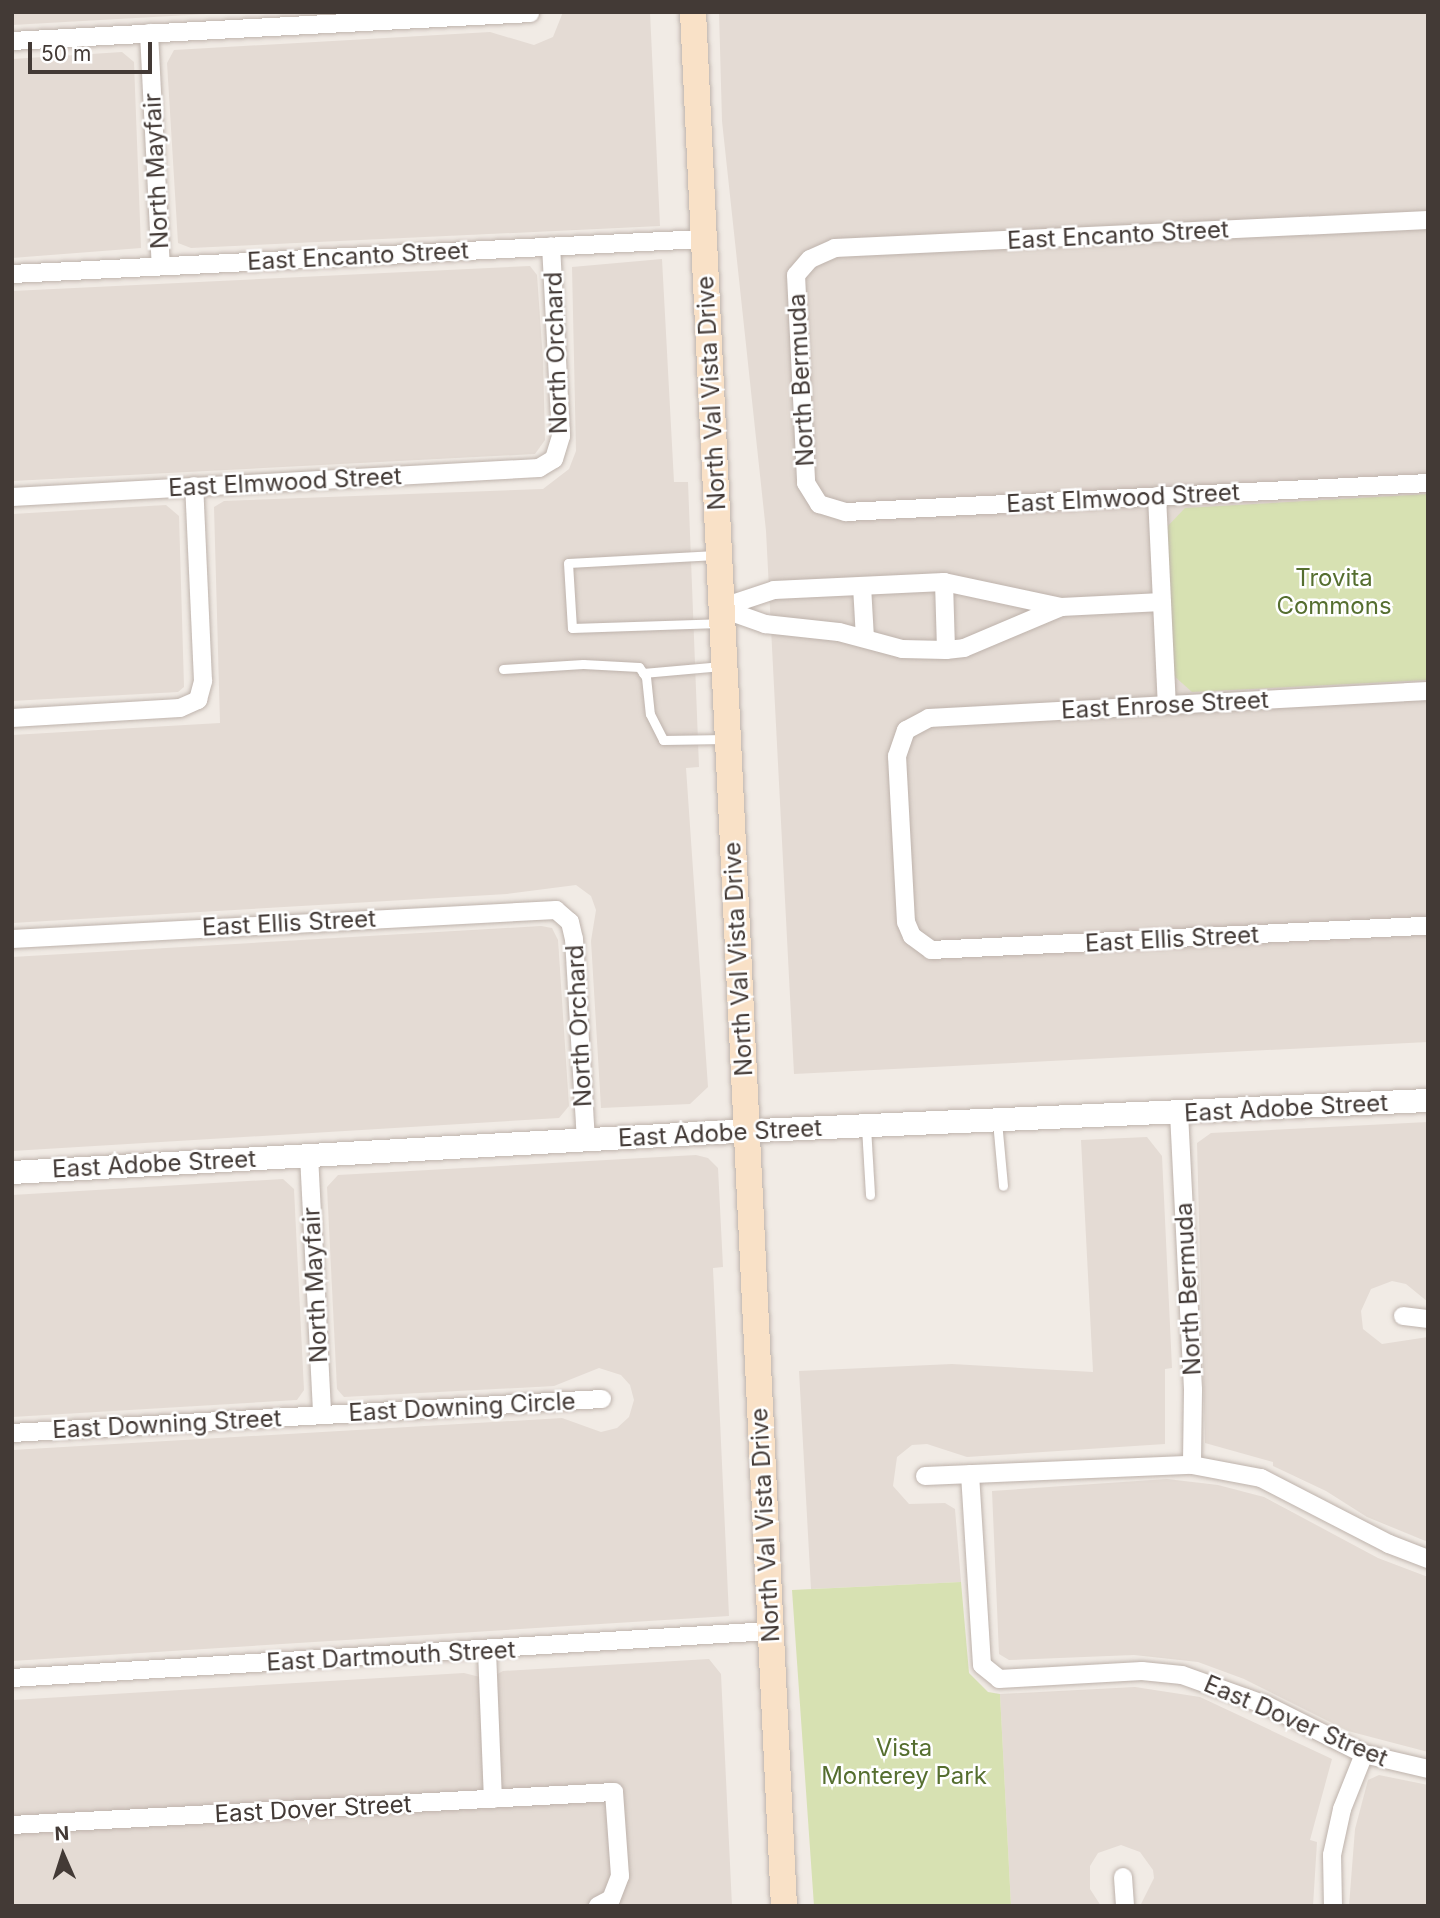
<!DOCTYPE html>
<style>
body{margin:0}
#map{position:relative;width:1440px;height:1918px;overflow:hidden;background:#f1ebe5;font-family:Inter,sans-serif}
div>[style]{position:absolute}
.residential>*{inset:0;background:#e4dbd4}
.green>*{inset:0;background:#d7e1b2}
.roads{filter:drop-shadow(0 0 2px #beb3ac) drop-shadow(0 0 2px #beb3ac)}
.service>*{height:9px;margin:-4.5px;padding:0 4.5px;transform-origin:4.5px;border-radius:4.5px;background:#fff}
.minor>*{height:18px;margin:-9px;padding:0 9px;transform-origin:9px;border-radius:9px;background:#fff}
.tertiary>*{height:23px;margin:-11.5px;padding:0 11.5px;transform-origin:11.5px;border-radius:11.5px;background:#fff}
.secondary>*{height:26px;margin:-13px;padding:0 13px;transform-origin:13px;border-radius:13px;background:#f9e1c7}
span{translate:-50% -50%;white-space:nowrap;text-align:center;line-height:1.15;-webkit-text-stroke:5px #fff;paint-order:stroke}
.street-label{font-size:24px;color:#433a36}
.park-label{font-size:24px;color:#556e2f}
.frame{position:absolute;inset:0;border:14px solid #433a36;pointer-events:none}
.north{position:absolute;left:28px;top:1820px;width:70px;height:70px;-webkit-text-stroke:5px #fff;paint-order:stroke;rotate:357deg;font-size:19px;font-weight:700;line-height:28px;text-align:center;color:#433a36}
.north::after{content:'';display:block;margin:auto;width:24px;height:32px;background:#433a36;clip-path:polygon(50% 0,100% 100%,50% 72%,0 100%)}
.scale{position:absolute;left:28px;top:42px;width:124px;height:32px;box-sizing:border-box;border:4px solid #433a36;border-top:0;padding-left:9px;font-size:21px;line-height:24px;white-space:nowrap;color:#433a36;-webkit-text-stroke:5px #fff;paint-order:stroke}
</style>
<div id="map">
<div class="residential">
<i style="clip-path:polygon(12px 12px,242px 12px,12px 25px)"></i>
<i style="clip-path:polygon(563px 12px,650px 12px,660px 226px,191px 248px,178px 243px,167px 63px,174px 50px,490px 32px,534px 45px,553px 37px)"></i>
<i style="clip-path:polygon(719px 12px,1428px 12px,1428px 1042px,794px 1074px,766px 531px,722px 121px)"></i>
<i style="clip-path:polygon(122px 52px,134px 62px,141px 248px,12px 258px,12px 59px)"></i>
<i style="clip-path:polygon(662px 259px,674px 482px,688px 482px,699px 767px,686px 768px,708px 1087px,690px 1104px,601px 1108px,591px 941px,596px 910px,591px 896px,576px 885px,507px 894px,12px 923px,12px 735px,220px 723px,214px 507px,224px 501px,543px 489px,569px 469px,576px 451px,572px 267px)"></i>
<i style="clip-path:polygon(530px 266px,537px 275px,543px 360px,545px 440px,535px 454px,12px 481px,12px 291px)"></i>
<i style="clip-path:polygon(166px 505px,179px 516px,184px 687px,178px 692px,12px 701px,12px 514px)"></i>
<i style="clip-path:polygon(541px 926px,552px 928px,558px 940px,569px 1106px,559px 1118px,12px 1151px,12px 957px)"></i>
<i style="clip-path:polygon(1428px 1122px,1428px 1302px,1406px 1284px,1392px 1281px,1371px 1289px,1361px 1311px,1363px 1329px,1382px 1344px,1428px 1337px,1428px 1542px,1367px 1517px,1326px 1491px,1273px 1466px,1273px 1462px,1205px 1443px,1197px 1143px,1211px 1133px)"></i>
<i style="clip-path:polygon(1147px 1137px,1162px 1156px,1172px 1368px,1165px 1369px,1165px 1444px,967px 1457px,927px 1444px,912px 1445px,897px 1457px,893px 1486px,909px 1504px,945px 1503px,955px 1509px,961px 1582px,811px 1589px,799px 1371px,952px 1364px,1093px 1372px,1081px 1140px)"></i>
<i style="clip-path:polygon(696px 1155px,708px 1158px,718px 1168px,723px 1267px,713px 1268px,729px 1616px,12px 1661px,12px 1450px,562px 1418px,601px 1432px,617px 1428px,629px 1417px,634px 1400px,630px 1385px,621px 1375px,599px 1368px,554px 1386px,344px 1397px,337px 1389px,327px 1187px,338px 1175px)"></i>
<i style="clip-path:polygon(283px 1179px,294px 1189px,304px 1390px,297px 1400px,12px 1417px,12px 1195px)"></i>
<i style="clip-path:polygon(1167px 1479px,1218px 1485px,1264px 1497px,1378px 1558px,1428px 1577px,1428px 1752px,1348px 1731px,1244px 1679px,1198px 1662px,1134px 1655px,1009px 1660px,999px 1654px,992px 1491px)"></i>
<i style="clip-path:polygon(709px 1659px,721px 1674px,732px 1906px,12px 1906px,12px 1700px,464px 1673px,488px 1679px,503px 1671px)"></i>
<i style="clip-path:polygon(1135px 1687px,1200px 1697px,1332px 1759px,1310px 1840px,1317px 1842px,1313px 1906px,1140px 1906px,1154px 1878px,1153px 1870px,1140px 1852px,1121px 1845px,1098px 1853px,1090px 1866px,1090px 1889px,1101px 1906px,1011px 1906px,1000px 1694px)"></i>
<i style="clip-path:polygon(1379px 1775px,1428px 1785px,1428px 1906px,1349px 1906px,1355px 1829px,1368px 1780px)"></i>
</div>
<div class="green">
<i style="clip-path:polygon(1428px 494px,1428px 680px,1192px 692px,1173px 675px,1165px 529px,1185px 508px)"></i>
<i style="clip-path:polygon(961px 1582px,969px 1673px,988px 1692px,1000px 1694px,1011px 1906px,814px 1906px,792px 1590px)"></i>
</div>
<div class="roads">
<div class="service">
<i style="left:716px;top:555px;width:148px;rotate:176.9deg"></i>
<i style="left:568px;top:563px;width:65px;rotate:86.5deg"></i>
<i style="left:572px;top:628px;width:147px;rotate:-1.9deg"></i>
<i style="left:503px;top:669px;width:80px;rotate:-3.6deg"></i>
<i style="left:583px;top:664px;width:56px;rotate:3.1deg"></i>
<i style="left:639px;top:667px;width:12px;rotate:55deg"></i>
<i style="left:646px;top:677px;width:37px;rotate:84deg"></i>
<i style="left:650px;top:714px;width:29px;rotate:63deg"></i>
<i style="left:663px;top:740px;width:63px;rotate:-0.9deg"></i>
<i style="left:643px;top:673px;width:79px;rotate:-5.1deg"></i>
<i style="left:997px;top:1121px;width:65px;rotate:84.7deg"></i>
<i style="left:866px;top:1127px;width:68px;rotate:86.6deg"></i>
</div>
<div class="minor">
<i style="left:149px;top:33px;width:233px;rotate:87.1deg"></i>
<i style="left:12px;top:41px;width:519px;rotate:-3.09deg"></i>
<i style="left:1428px;top:220px;width:594px;rotate:177.3deg"></i>
<i style="left:835px;top:248px;width:27px;rotate:156deg"></i>
<i style="left:810px;top:259px;width:21px;rotate:131deg"></i>
<i style="left:796px;top:275px;width:208px;rotate:87.2deg"></i>
<i style="left:806px;top:483px;width:25px;rotate:58deg"></i>
<i style="left:819px;top:504px;width:28px;rotate:17deg"></i>
<i style="left:846px;top:512px;width:583px;rotate:-2.85deg"></i>
<i style="left:12px;top:274px;width:693px;rotate:-2.9deg"></i>
<i style="left:1157px;top:496px;width:209px;rotate:87.3deg"></i>
<i style="left:12px;top:497px;width:528px;rotate:-3.15deg"></i>
<i style="left:539px;top:468px;width:17px;rotate:-31deg"></i>
<i style="left:554px;top:459px;width:24px;rotate:-73deg"></i>
<i style="left:561px;top:436px;width:190px;rotate:-93deg"></i>
<i style="left:944px;top:582px;width:68px;rotate:88.3deg"></i>
<i style="left:862px;top:586px;width:52px;rotate:86.7deg"></i>
<i style="left:720px;top:608px;width:57px;rotate:-18.4deg"></i>
<i style="left:774px;top:590px;width:170px;rotate:-2.7deg"></i>
<i style="left:944px;top:582px;width:120px;rotate:12.1deg"></i>
<i style="left:1061px;top:607px;width:101px;rotate:-2.8deg"></i>
<i style="left:720px;top:608px;width:48px;rotate:19.6deg"></i>
<i style="left:765px;top:624px;width:74px;rotate:6.2deg"></i>
<i style="left:839px;top:632px;width:65px;rotate:15.1deg"></i>
<i style="left:902px;top:649px;width:44px;rotate:1.3deg"></i>
<i style="left:946px;top:650px;width:18px;rotate:-6deg"></i>
<i style="left:964px;top:648px;width:105px;rotate:-22.9deg"></i>
<i style="left:1428px;top:691px;width:500px;rotate:176.9deg"></i>
<i style="left:929px;top:718px;width:26px;rotate:152deg"></i>
<i style="left:906px;top:730px;width:28px;rotate:109deg"></i>
<i style="left:897px;top:756px;width:166px;rotate:86.9deg"></i>
<i style="left:906px;top:922px;width:15px;rotate:67deg"></i>
<i style="left:912px;top:936px;width:24px;rotate:36deg"></i>
<i style="left:931px;top:950px;width:498px;rotate:-2.8deg"></i>
<i style="left:12px;top:718px;width:168px;rotate:-3.4deg"></i>
<i style="left:180px;top:708px;width:20px;rotate:-24deg"></i>
<i style="left:198px;top:700px;width:20px;rotate:-75deg"></i>
<i style="left:203px;top:681px;width:195px;rotate:-92.6deg"></i>
<i style="left:12px;top:939px;width:545px;rotate:-3.05deg"></i>
<i style="left:556px;top:910px;width:18px;rotate:41deg"></i>
<i style="left:570px;top:922px;width:17px;rotate:77deg"></i>
<i style="left:574px;top:939px;width:200px;rotate:86.6deg"></i>
<i style="left:1179px;top:1113px;width:277px;rotate:87.1deg"></i>
<i style="left:1193px;top:1390px;width:75px;rotate:90.8deg"></i>
<i style="left:309px;top:1155px;width:260px;rotate:87.1deg"></i>
<i style="left:1403px;top:1316px;width:25px;rotate:7deg"></i>
<i style="left:12px;top:1433px;width:591px;rotate:-3.3deg"></i>
<i style="left:970px;top:1474px;width:191px;rotate:86.4deg"></i>
<i style="left:982px;top:1665px;width:22px;rotate:39deg"></i>
<i style="left:999px;top:1679px;width:143px;rotate:-3.2deg"></i>
<i style="left:1142px;top:1671px;width:40px;rotate:5.7deg"></i>
<i style="left:1182px;top:1675px;width:89px;rotate:19.7deg"></i>
<i style="left:1266px;top:1705px;width:110px;rotate:26.6deg"></i>
<i style="left:1364px;top:1754px;width:66px;rotate:13.2deg"></i>
<i style="left:925px;top:1476px;width:267px;rotate:-2.4deg"></i>
<i style="left:1192px;top:1465px;width:70px;rotate:10.7deg"></i>
<i style="left:1261px;top:1478px;width:144px;rotate:27.3deg"></i>
<i style="left:1389px;top:1544px;width:42px;rotate:21deg"></i>
<i style="left:487px;top:1651px;width:148px;rotate:87.7deg"></i>
<i style="left:12px;top:1678px;width:759px;rotate:-3.55deg"></i>
<i style="left:12px;top:1825px;width:603px;rotate:-3.14deg"></i>
<i style="left:614px;top:1792px;width:84px;rotate:85.9deg"></i>
<i style="left:620px;top:1876px;width:25px;rotate:111deg"></i>
<i style="left:611px;top:1899px;width:15px;rotate:152deg"></i>
<i style="left:1123px;top:1877px;width:29px;rotate:86deg"></i>
<i style="left:1333px;top:1906px;width:51px;rotate:-91.1deg"></i>
<i style="left:1332px;top:1855px;width:47px;rotate:-77.7deg"></i>
<i style="left:1342px;top:1809px;width:59px;rotate:-68.2deg"></i>
</div>
<div class="tertiary">
<i style="left:12px;top:1172px;width:703px;rotate:-3.26deg"></i>
<i style="left:714px;top:1132px;width:715px;rotate:-2.57deg"></i>
</div>
<div class="secondary">
<i style="left:693px;top:12px;width:1896px;rotate:87.25deg"></i>
</div>
</div>
<div class="street-label">
<span style="left:156px;top:171px;rotate:-93deg">North Mayfair</span>
<span style="left:1118px;top:235px;rotate:-3deg">East Encanto Street</span>
<span style="left:358px;top:256px;rotate:-3deg">East Encanto Street</span>
<span style="left:556px;top:353px;rotate:-92deg">North Orchard</span>
<span style="left:801px;top:380px;rotate:-93deg">North Bermuda</span>
<span style="left:711px;top:393px;rotate:-93deg">North Val Vista Drive</span>
<span style="left:285px;top:482px;rotate:-3deg">East Elmwood Street</span>
<span style="left:1123px;top:498px;rotate:-3deg">East Elmwood Street</span>
<span style="left:1165px;top:705px;rotate:-3deg">East Enrose Street</span>
<span style="left:289px;top:923px;rotate:-3deg">East Ellis Street</span>
<span style="left:1172px;top:939px;rotate:-3deg">East Ellis Street</span>
<span style="left:738px;top:959px;rotate:-93deg">North Val Vista Drive</span>
<span style="left:579px;top:1026px;rotate:-93deg">North Orchard</span>
<span style="left:1286px;top:1108px;rotate:-3deg">East Adobe Street</span>
<span style="left:720px;top:1133px;rotate:-3deg">East Adobe Street</span>
<span style="left:154px;top:1164px;rotate:-3deg">East Adobe Street</span>
<span style="left:315px;top:1285px;rotate:-93deg">North Mayfair</span>
<span style="left:1188px;top:1289px;rotate:-93deg">North Bermuda</span>
<span style="left:462px;top:1407px;rotate:-3deg">East Downing Circle</span>
<span style="left:167px;top:1424px;rotate:-3deg">East Downing Street</span>
<span style="left:765px;top:1525px;rotate:-93deg">North Val Vista Drive</span>
<span style="left:391px;top:1656px;rotate:-3deg">East Dartmouth Street</span>
<span style="left:1296px;top:1721px;rotate:23deg">East Dover Street</span>
<span style="left:313px;top:1809px;rotate:-3deg">East Dover Street</span>
</div>
<div class="park-label">
<span style="left:1334px;top:592px">Trovita<br>Commons</span>
<span style="left:904px;top:1762px">Vista<br>Monterey Park</span>
</div>
<div class="frame"></div>
<div class="north">N</div>
<div class="scale">50 m</div>
</div>
